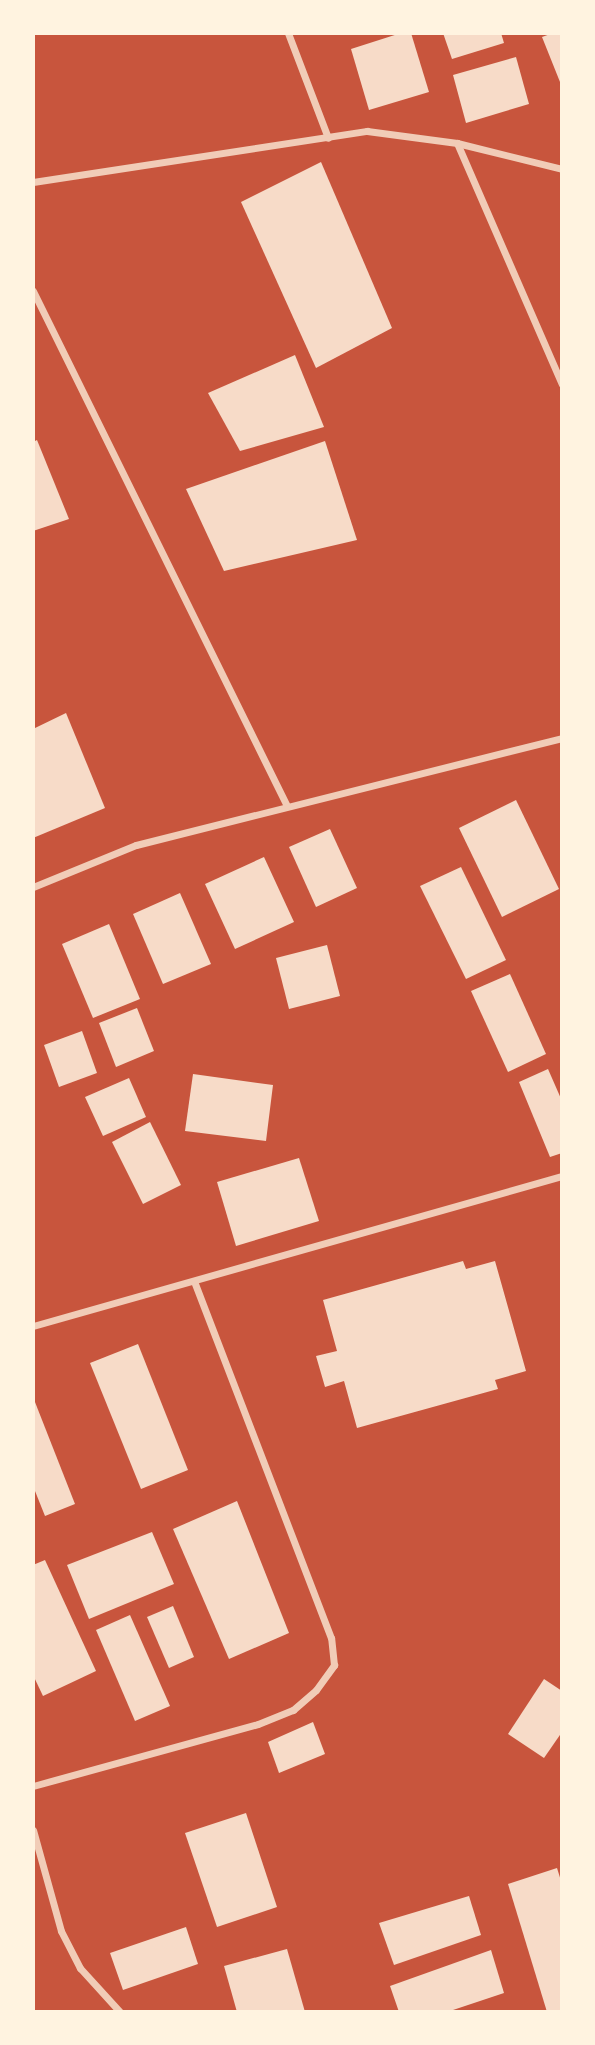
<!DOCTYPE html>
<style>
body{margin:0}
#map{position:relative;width:595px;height:2045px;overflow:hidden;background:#c8553d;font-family:Lato,sans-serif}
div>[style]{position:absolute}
.building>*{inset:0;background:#f7dbc8}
.minor>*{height:7px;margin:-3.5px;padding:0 3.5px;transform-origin:3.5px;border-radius:3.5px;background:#f1ccb7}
span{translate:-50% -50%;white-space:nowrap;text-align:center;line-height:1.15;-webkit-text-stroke:6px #fff3e0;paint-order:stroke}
.frame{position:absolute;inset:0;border:35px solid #fff3e0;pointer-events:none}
</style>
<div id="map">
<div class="building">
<i style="clip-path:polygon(401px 33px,411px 33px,429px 92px,369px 110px,351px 49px)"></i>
<i style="clip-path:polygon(443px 33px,501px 33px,504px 43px,452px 59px)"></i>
<i style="clip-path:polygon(553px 33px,562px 33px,562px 87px,542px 37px)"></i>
<i style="clip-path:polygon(516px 57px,529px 104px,466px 123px,453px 75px)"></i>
<i style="clip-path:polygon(321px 162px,392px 328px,316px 368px,241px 202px)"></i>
<i style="clip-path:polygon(295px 355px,324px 427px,240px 451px,208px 393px)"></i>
<i style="clip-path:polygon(37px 440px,69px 519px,33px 531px,33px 442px)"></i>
<i style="clip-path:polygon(325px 441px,357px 540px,224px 571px,186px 489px)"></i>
<i style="clip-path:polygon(66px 713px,105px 808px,33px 838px,33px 729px)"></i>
<i style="clip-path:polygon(516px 800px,559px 889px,502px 917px,459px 828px)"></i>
<i style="clip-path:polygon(330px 829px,357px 888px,316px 907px,289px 847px)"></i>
<i style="clip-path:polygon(264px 857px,294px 922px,235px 949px,205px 884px)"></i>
<i style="clip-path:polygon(461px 867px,506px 960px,466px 979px,420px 886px)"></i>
<i style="clip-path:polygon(180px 893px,211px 964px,163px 984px,133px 914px)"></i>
<i style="clip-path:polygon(109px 924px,140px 999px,93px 1018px,62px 944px)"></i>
<i style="clip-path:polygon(327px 945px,340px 996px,289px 1009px,276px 958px)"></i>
<i style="clip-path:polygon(510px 974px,546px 1054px,508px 1072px,471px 991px)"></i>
<i style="clip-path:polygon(137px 1008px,154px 1051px,116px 1067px,99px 1023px)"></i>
<i style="clip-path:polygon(82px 1031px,97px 1073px,59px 1087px,44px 1045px)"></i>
<i style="clip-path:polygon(548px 1069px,562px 1101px,562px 1153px,550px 1157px,519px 1082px)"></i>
<i style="clip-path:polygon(193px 1074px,273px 1085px,266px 1141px,185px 1131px)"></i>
<i style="clip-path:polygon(129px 1078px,146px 1117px,103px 1136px,85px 1097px)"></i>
<i style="clip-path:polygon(150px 1122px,181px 1185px,143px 1204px,112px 1142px)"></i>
<i style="clip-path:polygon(299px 1158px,319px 1221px,236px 1246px,217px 1182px)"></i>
<i style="clip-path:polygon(463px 1261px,466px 1269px,495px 1261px,526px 1371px,495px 1380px,498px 1389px,357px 1428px,344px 1381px,325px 1387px,316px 1356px,337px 1351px,323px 1300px)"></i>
<i style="clip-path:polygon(138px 1344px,188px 1470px,141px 1489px,90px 1363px)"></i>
<i style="clip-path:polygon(33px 1397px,75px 1504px,45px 1516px,33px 1486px)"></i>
<i style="clip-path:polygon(237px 1501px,289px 1633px,229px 1659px,173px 1529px)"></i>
<i style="clip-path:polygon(152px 1532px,174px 1584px,89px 1619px,67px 1565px)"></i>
<i style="clip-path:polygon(45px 1560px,96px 1671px,43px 1696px,33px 1675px,33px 1565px)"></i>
<i style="clip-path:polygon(173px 1606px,194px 1657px,169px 1668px,147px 1617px)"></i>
<i style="clip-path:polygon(130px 1615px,170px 1706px,135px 1721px,96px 1630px)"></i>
<i style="clip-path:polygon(544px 1679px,562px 1691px,562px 1732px,544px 1758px,508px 1734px)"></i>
<i style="clip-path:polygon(313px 1722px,325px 1754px,279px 1773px,268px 1742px)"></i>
<i style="clip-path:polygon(246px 1813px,277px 1907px,217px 1927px,185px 1833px)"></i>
<i style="clip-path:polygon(557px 1868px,562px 1884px,562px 2012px,547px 2012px,508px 1884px)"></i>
<i style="clip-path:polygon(469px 1896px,481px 1935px,394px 1965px,379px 1923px)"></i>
<i style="clip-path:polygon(186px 1927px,198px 1964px,123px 1990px,110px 1953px)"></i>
<i style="clip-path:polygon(287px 1949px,305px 2012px,237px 2012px,224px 1966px)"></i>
<i style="clip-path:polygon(491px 1950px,504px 1993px,447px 2012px,399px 2012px,390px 1986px)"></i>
</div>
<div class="minor">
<i style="left:288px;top:33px;width:112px;rotate:69.1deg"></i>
<i style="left:457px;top:143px;width:263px;rotate:66.5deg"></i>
<i style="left:33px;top:182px;width:338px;rotate:-8.7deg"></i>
<i style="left:367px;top:131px;width:91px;rotate:7.6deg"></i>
<i style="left:457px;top:143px;width:108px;rotate:13.9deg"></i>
<i style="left:33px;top:291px;width:574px;rotate:63.75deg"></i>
<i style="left:33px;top:887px;width:111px;rotate:-22.2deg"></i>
<i style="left:136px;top:845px;width:439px;rotate:-14.1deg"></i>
<i style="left:33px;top:1326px;width:550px;rotate:-15.83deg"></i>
<i style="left:33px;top:1786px;width:233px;rotate:-15.4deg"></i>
<i style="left:258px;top:1724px;width:38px;rotate:-22deg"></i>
<i style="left:293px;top:1710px;width:30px;rotate:-41deg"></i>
<i style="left:316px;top:1690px;width:31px;rotate:-54deg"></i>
<i style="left:334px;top:1665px;width:27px;rotate:-96deg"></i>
<i style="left:331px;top:1638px;width:382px;rotate:-111deg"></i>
<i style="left:33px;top:1830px;width:105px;rotate:74.5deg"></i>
<i style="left:61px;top:1931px;width:42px;rotate:62.8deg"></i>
<i style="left:80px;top:1968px;width:59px;rotate:47.7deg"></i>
</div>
<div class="frame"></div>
</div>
